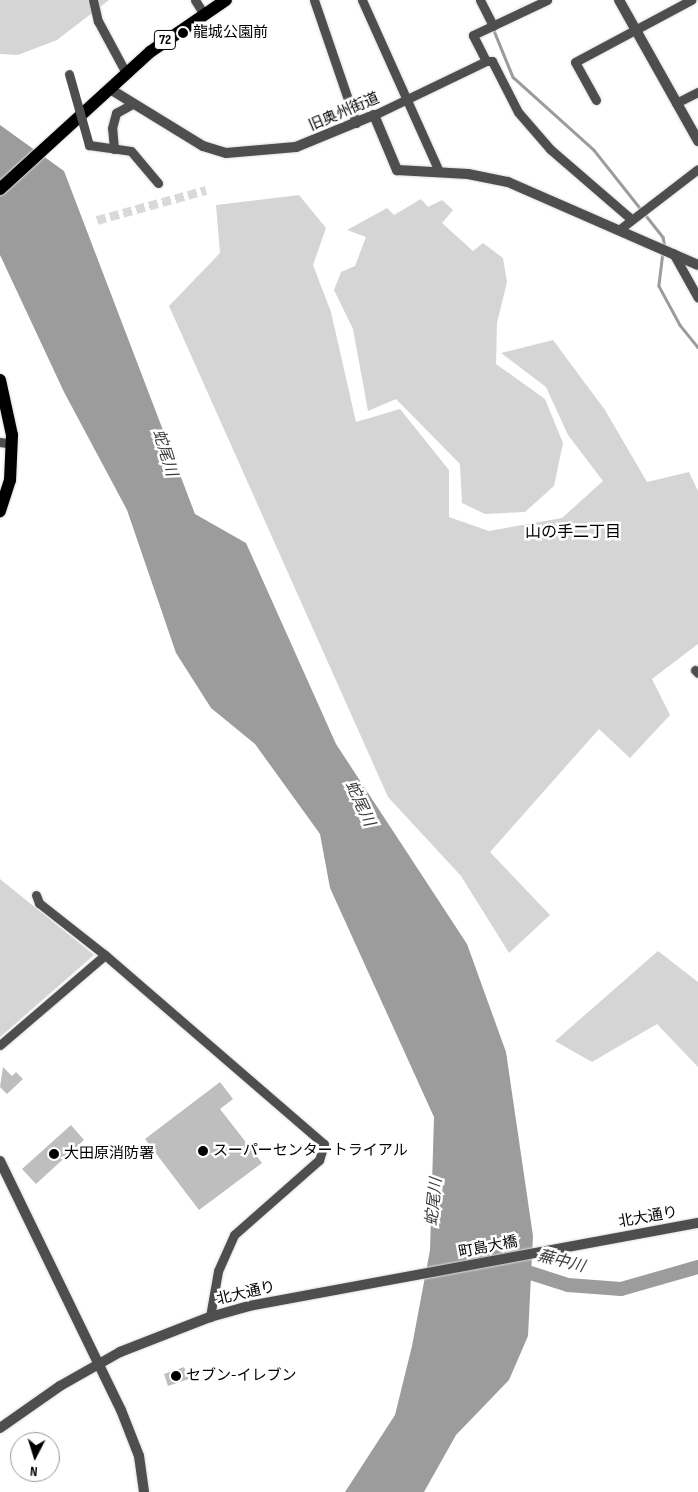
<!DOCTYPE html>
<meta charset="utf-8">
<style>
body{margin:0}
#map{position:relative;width:698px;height:1492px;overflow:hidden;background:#fff;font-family:"Sofia Sans Condensed","Noto Sans JP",sans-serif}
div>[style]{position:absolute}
.green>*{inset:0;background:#d5d5d5}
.water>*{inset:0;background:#9c9c9c}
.stream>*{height:2.5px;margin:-1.25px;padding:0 1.25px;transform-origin:1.25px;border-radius:1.25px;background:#9c9c9c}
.river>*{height:14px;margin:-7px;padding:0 7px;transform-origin:7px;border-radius:7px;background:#9c9c9c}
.building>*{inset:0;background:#bebebe}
.minor-tunnel>*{height:9px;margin-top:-4.5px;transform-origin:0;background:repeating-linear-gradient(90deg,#d9d9d9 0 9px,transparent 0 13.5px)}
.roads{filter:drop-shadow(0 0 1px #dbdbdb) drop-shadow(0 0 1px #dbdbdb)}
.minor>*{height:9px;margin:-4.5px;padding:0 4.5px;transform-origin:4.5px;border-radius:4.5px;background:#4e4e4e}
.tertiary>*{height:10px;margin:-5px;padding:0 5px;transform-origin:5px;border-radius:5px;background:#4e4e4e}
.primary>*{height:12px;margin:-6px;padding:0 6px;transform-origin:6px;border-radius:6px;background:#000}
.minor-bridge>*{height:9px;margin:-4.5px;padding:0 4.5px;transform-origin:4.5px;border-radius:4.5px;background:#4e4e4e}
.dots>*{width:14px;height:14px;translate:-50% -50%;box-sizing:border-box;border:2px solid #fff;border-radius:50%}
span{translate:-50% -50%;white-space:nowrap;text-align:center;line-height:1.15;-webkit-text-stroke:5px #fff;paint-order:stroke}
.shield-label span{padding:1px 4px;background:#fff;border:1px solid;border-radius:4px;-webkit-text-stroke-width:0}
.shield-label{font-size:14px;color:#000;font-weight:700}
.poi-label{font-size:15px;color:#000}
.left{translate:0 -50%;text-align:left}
.street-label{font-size:15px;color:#000}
.water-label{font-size:16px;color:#3d3d3d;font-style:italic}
.neighbourhood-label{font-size:16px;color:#000}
.north{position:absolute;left:10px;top:1432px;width:50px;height:50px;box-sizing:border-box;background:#fff;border:1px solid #999;border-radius:50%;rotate:185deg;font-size:14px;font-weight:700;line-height:20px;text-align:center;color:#000}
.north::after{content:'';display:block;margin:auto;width:18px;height:22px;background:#000;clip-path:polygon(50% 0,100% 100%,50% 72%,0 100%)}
</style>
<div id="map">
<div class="green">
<i style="clip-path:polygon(0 0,109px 0,57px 40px,18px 55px,0 54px)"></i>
<i style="clip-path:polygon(299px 195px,326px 228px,313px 265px,331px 312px,356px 422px,400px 409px,449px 470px,449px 517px,489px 531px,562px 518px,603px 481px,568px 435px,546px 387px,501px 353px,553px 340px,605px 410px,647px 482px,689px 472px,698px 491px,698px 644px,652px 679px,670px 715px,630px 758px,599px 729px,490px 852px,550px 915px,509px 953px,461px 876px,388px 797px,169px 306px,220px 253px,216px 205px)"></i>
<i style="clip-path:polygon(421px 199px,428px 207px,442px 200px,453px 210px,442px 223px,473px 251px,483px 243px,503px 258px,507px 282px,497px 323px,496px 364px,545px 399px,563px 443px,554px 486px,525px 512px,485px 514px,462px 503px,460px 464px,396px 399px,368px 411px,353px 329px,334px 290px,341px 272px,355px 266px,366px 237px,347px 230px,387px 208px,394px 215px)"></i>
<i style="clip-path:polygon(0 879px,94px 955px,0 1037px)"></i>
<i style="clip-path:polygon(658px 951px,698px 982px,698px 1067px,657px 1024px,592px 1062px,555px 1041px)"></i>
</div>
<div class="water">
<i style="clip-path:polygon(0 125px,64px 171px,195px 514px,246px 543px,336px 744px,467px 944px,506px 1052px,533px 1236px,528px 1336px,509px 1380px,456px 1435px,424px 1492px,345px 1492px,395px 1415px,412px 1346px,430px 1250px,434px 1117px,330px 888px,320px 834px,255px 744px,211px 708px,176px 653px,127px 510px,64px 392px,0 255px)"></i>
</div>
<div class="stream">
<i style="left:493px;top:28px;width:53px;rotate:67.8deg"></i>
<i style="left:513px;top:77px;width:109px;rotate:42deg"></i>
<i style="left:594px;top:150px;width:111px;rotate:51.6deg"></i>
<i style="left:663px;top:237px;width:10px;rotate:79deg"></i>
<i style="left:663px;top:252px;width:34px;rotate:97deg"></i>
<i style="left:659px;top:286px;width:44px;rotate:61.7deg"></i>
<i style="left:680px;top:325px;width:28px;rotate:51deg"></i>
</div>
<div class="river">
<i style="left:515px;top:1268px;width:56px;rotate:17.8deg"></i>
<i style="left:568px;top:1285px;width:53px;rotate:4.3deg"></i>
<i style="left:621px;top:1289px;width:80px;rotate:-15.9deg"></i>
</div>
<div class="building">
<i style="clip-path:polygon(3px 1067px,12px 1076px,16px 1072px,23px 1079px,7px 1094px,0 1087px)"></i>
<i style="clip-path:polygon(220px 1082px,233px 1099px,220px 1109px,262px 1163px,199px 1210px,145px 1139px)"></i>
<i style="clip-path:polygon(71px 1125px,84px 1140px,36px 1184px,22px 1169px)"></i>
<i style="clip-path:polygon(184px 1367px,189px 1379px,168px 1386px,164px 1374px)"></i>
</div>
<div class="minor-tunnel">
<i style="left:97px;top:220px;width:113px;rotate:-15.4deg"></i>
</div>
<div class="roads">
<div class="minor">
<i style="left:93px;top:0;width:22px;rotate:77deg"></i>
<i style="left:98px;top:21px;width:59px;rotate:61.7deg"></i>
<i style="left:195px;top:0;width:15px;rotate:58deg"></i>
<i style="left:314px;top:0;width:130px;rotate:71.1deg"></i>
<i style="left:362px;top:0;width:188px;rotate:65.8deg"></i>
<i style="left:480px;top:0;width:29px;rotate:63deg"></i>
<i style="left:486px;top:61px;width:6px"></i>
<i style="left:492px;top:61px;width:57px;rotate:63deg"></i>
<i style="left:518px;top:112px;width:49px;rotate:49.1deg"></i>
<i style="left:550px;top:149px;width:106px;rotate:40.8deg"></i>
<i style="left:596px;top:100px;width:43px;rotate:-118.9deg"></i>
<i style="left:575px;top:62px;width:132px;rotate:-28.1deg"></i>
<i style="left:676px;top:103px;width:25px;rotate:-27deg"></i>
<i style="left:374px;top:115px;width:124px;rotate:-25.7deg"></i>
<i style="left:486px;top:61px;width:29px;rotate:-117deg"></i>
<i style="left:473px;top:35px;width:82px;rotate:-25.3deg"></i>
<i style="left:89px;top:145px;width:42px;rotate:8.1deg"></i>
<i style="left:131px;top:151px;width:42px;rotate:49.8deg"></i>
<i style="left:114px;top:149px;width:21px;rotate:-95deg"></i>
<i style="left:112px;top:128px;width:16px;rotate:-75deg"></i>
<i style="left:116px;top:113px;width:18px;rotate:-29deg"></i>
<i style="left:620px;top:229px;width:98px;rotate:-37.6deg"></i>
<i style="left:673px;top:253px;width:51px;rotate:60.9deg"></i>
<i style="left:0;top:442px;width:12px;rotate:9deg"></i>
<i style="left:695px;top:670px;width:4px;rotate:45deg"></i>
<i style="left:36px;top:895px;width:9px;rotate:69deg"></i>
<i style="left:39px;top:903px;width:84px;rotate:38.2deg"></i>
<i style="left:105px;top:955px;width:289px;rotate:40.8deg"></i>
<i style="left:324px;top:1144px;width:17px;rotate:107deg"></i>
<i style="left:319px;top:1160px;width:113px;rotate:138.6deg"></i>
<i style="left:234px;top:1235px;width:39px;rotate:114deg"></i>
<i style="left:218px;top:1271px;width:47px;rotate:99.9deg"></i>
<i style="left:0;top:1045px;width:138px;rotate:-40.6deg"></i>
</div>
<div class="tertiary">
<i style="left:619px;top:0;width:162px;rotate:60.7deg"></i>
<i style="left:110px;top:89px;width:109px;rotate:31.5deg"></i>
<i style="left:203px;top:146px;width:24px;rotate:17deg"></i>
<i style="left:226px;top:153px;width:70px;rotate:-4.9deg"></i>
<i style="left:296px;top:147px;width:84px;rotate:-22.3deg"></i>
<i style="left:374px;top:115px;width:60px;rotate:67.3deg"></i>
<i style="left:397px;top:170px;width:71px;rotate:3.2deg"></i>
<i style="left:468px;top:174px;width:41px;rotate:11.3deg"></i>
<i style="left:508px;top:182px;width:207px;rotate:23.6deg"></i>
<i style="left:0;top:1161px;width:277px;rotate:64.1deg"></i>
<i style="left:121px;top:1410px;width:49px;rotate:68.6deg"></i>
<i style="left:139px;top:1456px;width:36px;rotate:82deg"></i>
<i style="left:0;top:1428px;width:73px;rotate:-35deg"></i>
<i style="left:60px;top:1386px;width:69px;rotate:-29.5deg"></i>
<i style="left:120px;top:1352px;width:97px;rotate:-21.3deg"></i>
<i style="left:210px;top:1317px;width:41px;rotate:-15.8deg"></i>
<i style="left:249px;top:1306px;width:457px;rotate:-10.5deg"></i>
</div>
<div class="primary">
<i style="left:0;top:189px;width:203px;rotate:-42.4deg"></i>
<i style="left:150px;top:52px;width:92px;rotate:-34.4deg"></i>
<i style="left:0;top:380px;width:56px;rotate:77.7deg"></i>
<i style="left:12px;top:435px;width:45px;rotate:92.5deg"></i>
<i style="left:10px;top:480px;width:33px;rotate:108deg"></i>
</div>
</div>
<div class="minor-bridge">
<i style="left:69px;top:74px;width:74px;rotate:74.3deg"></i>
</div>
<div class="dots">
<i style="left:183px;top:33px;background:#000"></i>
<i style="left:203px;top:1151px;background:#000"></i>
<i style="left:54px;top:1154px;background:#000"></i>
<i style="left:176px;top:1376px;background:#000"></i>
</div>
<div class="shield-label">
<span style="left:165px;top:40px">72</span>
</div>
<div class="poi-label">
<span class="left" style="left:193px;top:33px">龍城公園前</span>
<span class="left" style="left:213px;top:1151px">スーパーセンタートライアル</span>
<span class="left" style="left:64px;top:1154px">大田原消防署</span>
<span class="left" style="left:186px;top:1376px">セブン-イレブン</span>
</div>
<div class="street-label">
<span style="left:344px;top:112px;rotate:-23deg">旧奥州街道</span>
<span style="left:648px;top:1217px;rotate:-10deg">北大通り</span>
<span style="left:488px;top:1247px;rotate:-11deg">町島大橋</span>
<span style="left:246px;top:1293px;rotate:-13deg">北大通り</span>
</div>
<div class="water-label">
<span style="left:164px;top:453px;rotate:73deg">蛇尾川</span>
<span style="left:359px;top:804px;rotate:65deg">蛇尾川</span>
<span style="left:435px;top:1202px;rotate:-84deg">蛇尾川</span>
<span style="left:561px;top:1262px;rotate:14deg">蕪中川</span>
</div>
<div class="neighbourhood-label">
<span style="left:573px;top:533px">山の手二丁目</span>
</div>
<div class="north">N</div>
</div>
